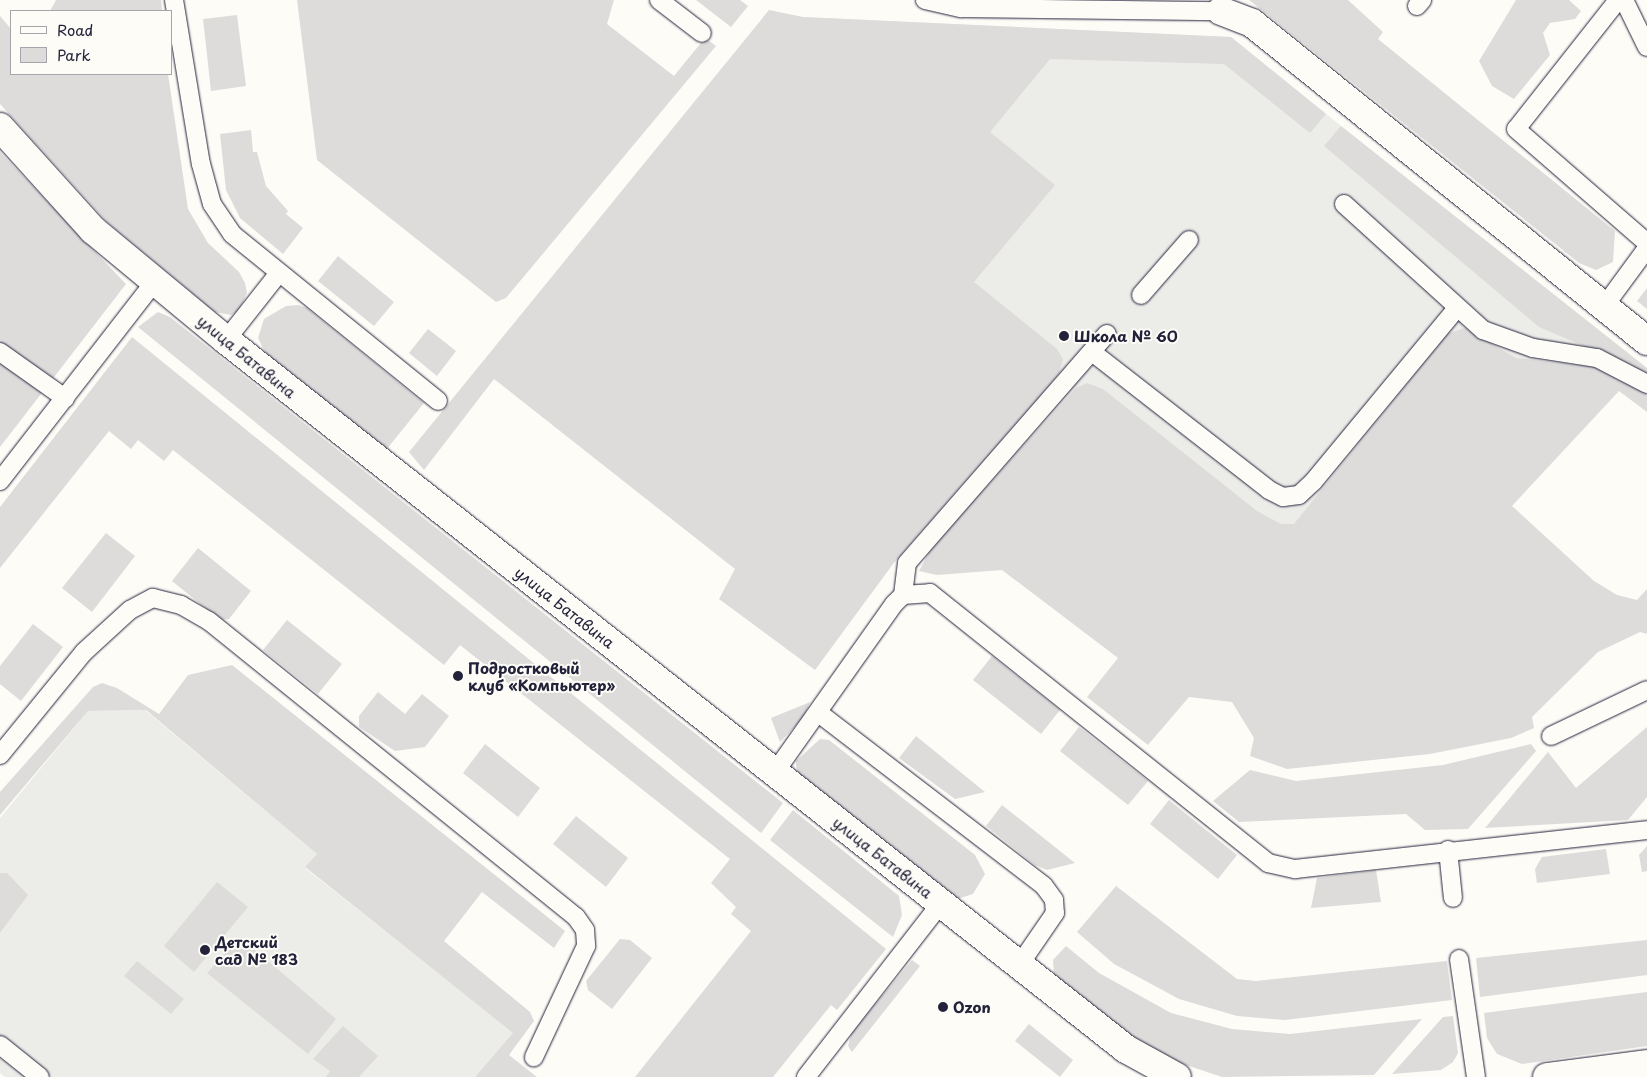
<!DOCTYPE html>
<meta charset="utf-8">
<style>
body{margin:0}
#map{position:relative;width:1647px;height:1077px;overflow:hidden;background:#fdfcf7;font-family:"Playpen Sans",sans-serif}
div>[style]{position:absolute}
.built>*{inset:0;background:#ecece9}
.green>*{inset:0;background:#dddcdb}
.roads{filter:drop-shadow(0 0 1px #22223b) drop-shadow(0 0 1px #22223b)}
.lane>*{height:18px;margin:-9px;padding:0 9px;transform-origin:9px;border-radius:9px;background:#fdfcf7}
.street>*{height:28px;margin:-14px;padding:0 14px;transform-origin:14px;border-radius:14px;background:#fdfcf7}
.dots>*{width:14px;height:14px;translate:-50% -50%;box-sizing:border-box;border:2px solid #fdfcf7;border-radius:50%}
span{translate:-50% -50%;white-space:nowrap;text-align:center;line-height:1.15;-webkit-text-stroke:4px #fdfcf7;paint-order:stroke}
.poi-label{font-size:15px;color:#22223b;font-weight:700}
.left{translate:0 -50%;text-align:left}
.street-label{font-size:15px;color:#22223b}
.legend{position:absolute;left:10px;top:10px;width:162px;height:65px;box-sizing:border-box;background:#fdfcf7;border:1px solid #a5a5ac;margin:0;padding:6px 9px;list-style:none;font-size:15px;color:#22223b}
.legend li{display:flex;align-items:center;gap:10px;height:25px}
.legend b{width:25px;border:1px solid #a5a5ac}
</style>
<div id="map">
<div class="built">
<i style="clip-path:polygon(803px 17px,1231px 37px,1591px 328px,1568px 364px,1396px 566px,1003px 471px,989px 459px)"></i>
<i style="clip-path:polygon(145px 710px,317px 854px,305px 868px,514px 1033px,475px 1077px,5px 1077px,0 1073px,0 818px,88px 711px)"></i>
</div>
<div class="green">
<i style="clip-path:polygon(56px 0,161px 0,162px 11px,50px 11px)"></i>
<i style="clip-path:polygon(297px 0,614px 0,607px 24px,674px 76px,705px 38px,716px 46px,506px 298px,496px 302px,317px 160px)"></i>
<i style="clip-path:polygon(696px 0,740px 0,748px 6px,731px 27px)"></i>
<i style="clip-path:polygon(1249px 0,1348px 0,1383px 32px,1378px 39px,1615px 231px,1613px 262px,1596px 270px,1579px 263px)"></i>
<i style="clip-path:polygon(1516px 0,1569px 0,1581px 11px,1575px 19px,1550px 23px,1543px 33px,1550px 55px,1514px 99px,1492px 86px,1479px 61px)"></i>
<i style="clip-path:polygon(769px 10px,803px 17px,1231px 37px,1326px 114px,1310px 133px,1224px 64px,1050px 59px,990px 132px,1055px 185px,974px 282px,1057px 349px,1063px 359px,1059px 374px,893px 564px,815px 670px,719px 599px,735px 569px,494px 379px,424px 470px,409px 452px)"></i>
<i style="clip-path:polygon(237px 15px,246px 86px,211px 91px,203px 19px)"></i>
<i style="clip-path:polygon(0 16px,11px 29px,11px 74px,168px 74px,188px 209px,208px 243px,239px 272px,245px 283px,247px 293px,239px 310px,231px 315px,215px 312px,107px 222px,0 104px)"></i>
<i style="clip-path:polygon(1341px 126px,1647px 368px,1647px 373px,1539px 327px,1324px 146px)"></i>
<i style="clip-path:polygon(251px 130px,253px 152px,257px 152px,266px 186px,288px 211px,286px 214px,303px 228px,283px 254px,240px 218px,226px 190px,220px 134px)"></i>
<i style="clip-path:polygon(0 152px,126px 284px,0 447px)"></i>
<i style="clip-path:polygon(338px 256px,394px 302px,374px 326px,318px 281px)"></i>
<i style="clip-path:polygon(1647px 288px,1647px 309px,1637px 301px)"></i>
<i style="clip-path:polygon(298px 305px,307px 308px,424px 403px,386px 450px,266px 354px,258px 338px,264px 319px,286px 306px)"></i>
<i style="clip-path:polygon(158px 312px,170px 317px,783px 803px,761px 833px,138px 327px)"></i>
<i style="clip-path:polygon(1465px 328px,1516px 358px,1600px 367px,1647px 394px,1647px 412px,1619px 391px,1512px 506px,1594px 581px,1617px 595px,1637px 600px,1647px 589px,1647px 634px,1640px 632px,1598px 652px,1532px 717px,1534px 728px,1511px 738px,1430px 754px,1287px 769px,1250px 756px,1254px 738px,1232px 702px,1189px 697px,1148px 745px,1087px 697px,1118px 658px,1002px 570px,937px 575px,919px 571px,933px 545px,1076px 388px,1087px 383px,1103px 389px,1257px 511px,1281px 524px,1294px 524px,1447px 334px)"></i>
<i style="clip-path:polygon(428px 329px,456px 351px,437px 376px,409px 353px)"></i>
<i style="clip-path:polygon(132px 337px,886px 949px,837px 1010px,831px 1005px,773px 1077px,635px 1077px,751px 931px,731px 914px,736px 907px,711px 883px,730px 859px,460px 645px,444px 665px,173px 450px,164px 461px,138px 440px,131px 449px,109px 431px,0 568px,0 507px)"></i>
<i style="clip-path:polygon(106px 533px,135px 556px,92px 612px,62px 588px)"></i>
<i style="clip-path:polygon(198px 548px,251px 591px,229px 619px,220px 620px,172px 581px)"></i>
<i style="clip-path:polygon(287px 620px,342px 664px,318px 694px,263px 650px)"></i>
<i style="clip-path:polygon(33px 624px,63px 647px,21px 701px,0 684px,0 666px)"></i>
<i style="clip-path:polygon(992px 656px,1060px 710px,1041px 734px,973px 680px)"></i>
<i style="clip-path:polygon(232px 665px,565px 931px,554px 948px,482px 892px,444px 941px,530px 1012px,534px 1021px,509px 1055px,537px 1077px,475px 1077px,513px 1033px,305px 867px,317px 854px,146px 710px,88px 711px,0 815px,0 792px,93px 687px,102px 683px,117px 688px,159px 714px,188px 675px)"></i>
<i style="clip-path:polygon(378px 692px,405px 714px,422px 694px,449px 716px,425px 747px,395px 751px,359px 727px,359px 716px)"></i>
<i style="clip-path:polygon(810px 702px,804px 717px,780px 742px,771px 718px)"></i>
<i style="clip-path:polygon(1079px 727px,1148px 781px,1128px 805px,1060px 751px)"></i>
<i style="clip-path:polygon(1647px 727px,1647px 797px,1628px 820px,1485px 828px,1548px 752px,1576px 788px)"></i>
<i style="clip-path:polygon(916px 736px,985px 792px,955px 799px,899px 758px)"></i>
<i style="clip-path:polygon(820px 739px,829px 740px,975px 855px,985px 874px,973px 894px,957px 899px,797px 776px,796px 761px)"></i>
<i style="clip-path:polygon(485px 744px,540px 788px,518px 817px,463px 773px)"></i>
<i style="clip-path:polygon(1531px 744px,1536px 751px,1468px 829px,1425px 830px,1406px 814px,1239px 822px,1213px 801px,1250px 770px,1296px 781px,1443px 765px)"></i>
<i style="clip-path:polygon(1169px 800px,1237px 855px,1218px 879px,1150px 824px)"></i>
<i style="clip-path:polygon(1002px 805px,1075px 863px,1047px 870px,1035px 865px,986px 826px)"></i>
<i style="clip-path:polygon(793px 810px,899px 896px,902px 915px,893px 937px,770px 840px)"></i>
<i style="clip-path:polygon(576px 816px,628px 858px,606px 887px,553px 844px)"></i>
<i style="clip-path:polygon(1647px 846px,1647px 871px,1642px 872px,1639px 855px)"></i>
<i style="clip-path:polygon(1606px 849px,1610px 874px,1537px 883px,1535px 869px,1542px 857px)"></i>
<i style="clip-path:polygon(1376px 870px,1381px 902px,1311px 908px,1317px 878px)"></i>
<i style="clip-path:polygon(0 873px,7px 873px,28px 895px,0 933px)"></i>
<i style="clip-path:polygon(217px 882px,248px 907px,194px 972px,164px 946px)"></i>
<i style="clip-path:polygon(1116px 886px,1237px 979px,1256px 981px,1447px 961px,1452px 1000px,1285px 1020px,1237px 1016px,1179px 999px,1114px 964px,1077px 932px)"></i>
<i style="clip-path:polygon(240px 937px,336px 1019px,308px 1054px,207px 973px)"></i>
<i style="clip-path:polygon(620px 939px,630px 940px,652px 958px,612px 1009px,588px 990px,586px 981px)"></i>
<i style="clip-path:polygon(1647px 940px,1647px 975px,1480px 997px,1476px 958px)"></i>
<i style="clip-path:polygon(1066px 946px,1099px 973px,1171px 1013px,1232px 1029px,1290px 1034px,1422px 1019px,1374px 1075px,1222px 1077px,1171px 1060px,1119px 1029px,1054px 976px,1053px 960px)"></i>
<i style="clip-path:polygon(912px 960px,920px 966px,852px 1052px,848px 1046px,852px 1032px)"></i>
<i style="clip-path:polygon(137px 961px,184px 999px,171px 1014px,124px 976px)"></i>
<i style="clip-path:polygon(1647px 992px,1647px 1046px,1522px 1064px,1497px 1054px,1487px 1038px,1484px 1013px)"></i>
<i style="clip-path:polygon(1453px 1016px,1458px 1053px,1453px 1062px,1441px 1070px,1392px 1074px,1443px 1017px)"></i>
<i style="clip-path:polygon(1029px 1024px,1073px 1060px,1060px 1077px,1015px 1041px)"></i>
<i style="clip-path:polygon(343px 1026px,378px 1056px,359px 1077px,326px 1077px,330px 1071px,313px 1059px)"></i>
</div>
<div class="roads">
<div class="lane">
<i style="left:174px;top:0;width:166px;rotate:80.7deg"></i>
<i style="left:201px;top:164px;width:41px;rotate:74.6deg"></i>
<i style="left:212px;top:204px;width:36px;rotate:56deg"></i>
<i style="left:232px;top:234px;width:265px;rotate:39deg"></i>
<i style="left:659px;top:0;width:54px;rotate:37.5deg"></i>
<i style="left:925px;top:0;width:37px;rotate:13deg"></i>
<i style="left:961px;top:8px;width:260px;rotate:0.7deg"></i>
<i style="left:1221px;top:11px;width:11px;rotate:-85deg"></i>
<i style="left:1618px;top:0;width:164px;rotate:128.3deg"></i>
<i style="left:1516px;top:129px;width:174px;rotate:41deg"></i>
<i style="left:1624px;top:0;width:52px;rotate:63.9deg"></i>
<i style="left:1417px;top:6px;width:8px;rotate:-50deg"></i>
<i style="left:1344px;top:204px;width:188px;rotate:42.2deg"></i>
<i style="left:1483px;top:330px;width:53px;rotate:19.8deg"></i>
<i style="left:1533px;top:348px;width:65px;rotate:8.9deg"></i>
<i style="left:1597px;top:358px;width:56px;rotate:27.5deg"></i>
<i style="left:1141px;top:295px;width:73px;rotate:-48.9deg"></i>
<i style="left:1603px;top:308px;width:74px;rotate:-53.7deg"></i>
<i style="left:226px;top:340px;width:85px;rotate:-51.7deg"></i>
<i style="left:0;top:352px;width:80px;rotate:35.3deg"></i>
<i style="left:1092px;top:352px;width:224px;rotate:37.9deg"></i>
<i style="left:1269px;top:490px;width:16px;rotate:27deg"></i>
<i style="left:1283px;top:497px;width:16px;rotate:-7deg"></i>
<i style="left:1299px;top:495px;width:19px;rotate:-43deg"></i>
<i style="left:1313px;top:482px;width:226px;rotate:-50.4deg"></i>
<i style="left:0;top:481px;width:253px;rotate:-52.2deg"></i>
<i style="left:903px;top:595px;width:32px;rotate:-83deg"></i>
<i style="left:907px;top:563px;width:304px;rotate:-48.9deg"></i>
<i style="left:820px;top:714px;width:282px;rotate:37.5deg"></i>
<i style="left:1044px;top:886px;width:17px;rotate:54deg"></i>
<i style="left:1054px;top:900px;width:13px;rotate:86deg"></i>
<i style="left:1055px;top:913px;width:62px;rotate:124.5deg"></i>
<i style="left:1551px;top:736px;width:106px;rotate:-25.6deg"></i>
<i style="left:0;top:755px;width:133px;rotate:-50.8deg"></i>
<i style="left:84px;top:652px;width:62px;rotate:-42.4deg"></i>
<i style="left:130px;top:610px;width:26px;rotate:-28deg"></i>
<i style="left:153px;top:598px;width:29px;rotate:14deg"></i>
<i style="left:181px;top:605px;width:32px;rotate:30deg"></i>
<i style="left:209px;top:621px;width:471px;rotate:38.9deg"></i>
<i style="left:576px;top:917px;width:16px;rotate:55deg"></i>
<i style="left:585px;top:930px;width:16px;rotate:86deg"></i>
<i style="left:586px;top:946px;width:123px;rotate:115.1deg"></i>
<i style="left:775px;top:772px;width:206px;rotate:-54.7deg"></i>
<i style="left:894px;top:604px;width:13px;rotate:-45deg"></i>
<i style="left:903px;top:595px;width:27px;rotate:-4deg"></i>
<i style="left:930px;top:593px;width:433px;rotate:38.6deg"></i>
<i style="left:1268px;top:863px;width:28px;rotate:13deg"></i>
<i style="left:1295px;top:869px;width:354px;rotate:-6.3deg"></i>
<i style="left:1448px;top:850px;width:48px;rotate:84.1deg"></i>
<i style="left:1459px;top:959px;width:119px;rotate:81.8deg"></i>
<i style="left:0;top:1045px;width:51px;rotate:38.7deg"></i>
<i style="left:806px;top:1077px;width:220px;rotate:-52.2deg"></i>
</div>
<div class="street">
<i style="left:1221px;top:11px;width:33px;rotate:21deg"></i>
<i style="left:1252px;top:23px;width:507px;rotate:38.84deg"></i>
<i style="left:0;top:127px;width:139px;rotate:47.9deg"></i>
<i style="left:93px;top:230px;width:173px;rotate:39.6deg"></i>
<i style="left:226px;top:340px;width:1146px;rotate:38.23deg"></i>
<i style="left:1126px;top:1049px;width:58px;rotate:28.8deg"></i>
<i style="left:1547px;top:1077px;width:101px;rotate:-7.4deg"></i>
</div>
</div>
<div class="dots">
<i style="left:1064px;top:336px;background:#22223b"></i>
<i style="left:458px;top:676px;background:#22223b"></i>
<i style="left:205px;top:950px;background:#22223b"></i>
<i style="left:943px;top:1007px;background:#22223b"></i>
</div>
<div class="poi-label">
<span class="left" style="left:1074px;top:336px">Школа № 60</span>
<span class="left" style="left:468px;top:676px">Подростковый<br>клуб «Компьютер»</span>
<span class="left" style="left:215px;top:950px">Детский<br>сад № 183</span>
<span class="left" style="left:953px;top:1007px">Ozon</span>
</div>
<div class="street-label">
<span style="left:247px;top:356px;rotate:39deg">улица Батавина</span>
<span style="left:565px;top:607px;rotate:38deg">улица Батавина</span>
<span style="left:883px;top:857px;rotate:38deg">улица Батавина</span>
</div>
<ul class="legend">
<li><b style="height:6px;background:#fdfcf7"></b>Road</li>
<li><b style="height:14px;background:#dddcdb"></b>Park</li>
</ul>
</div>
